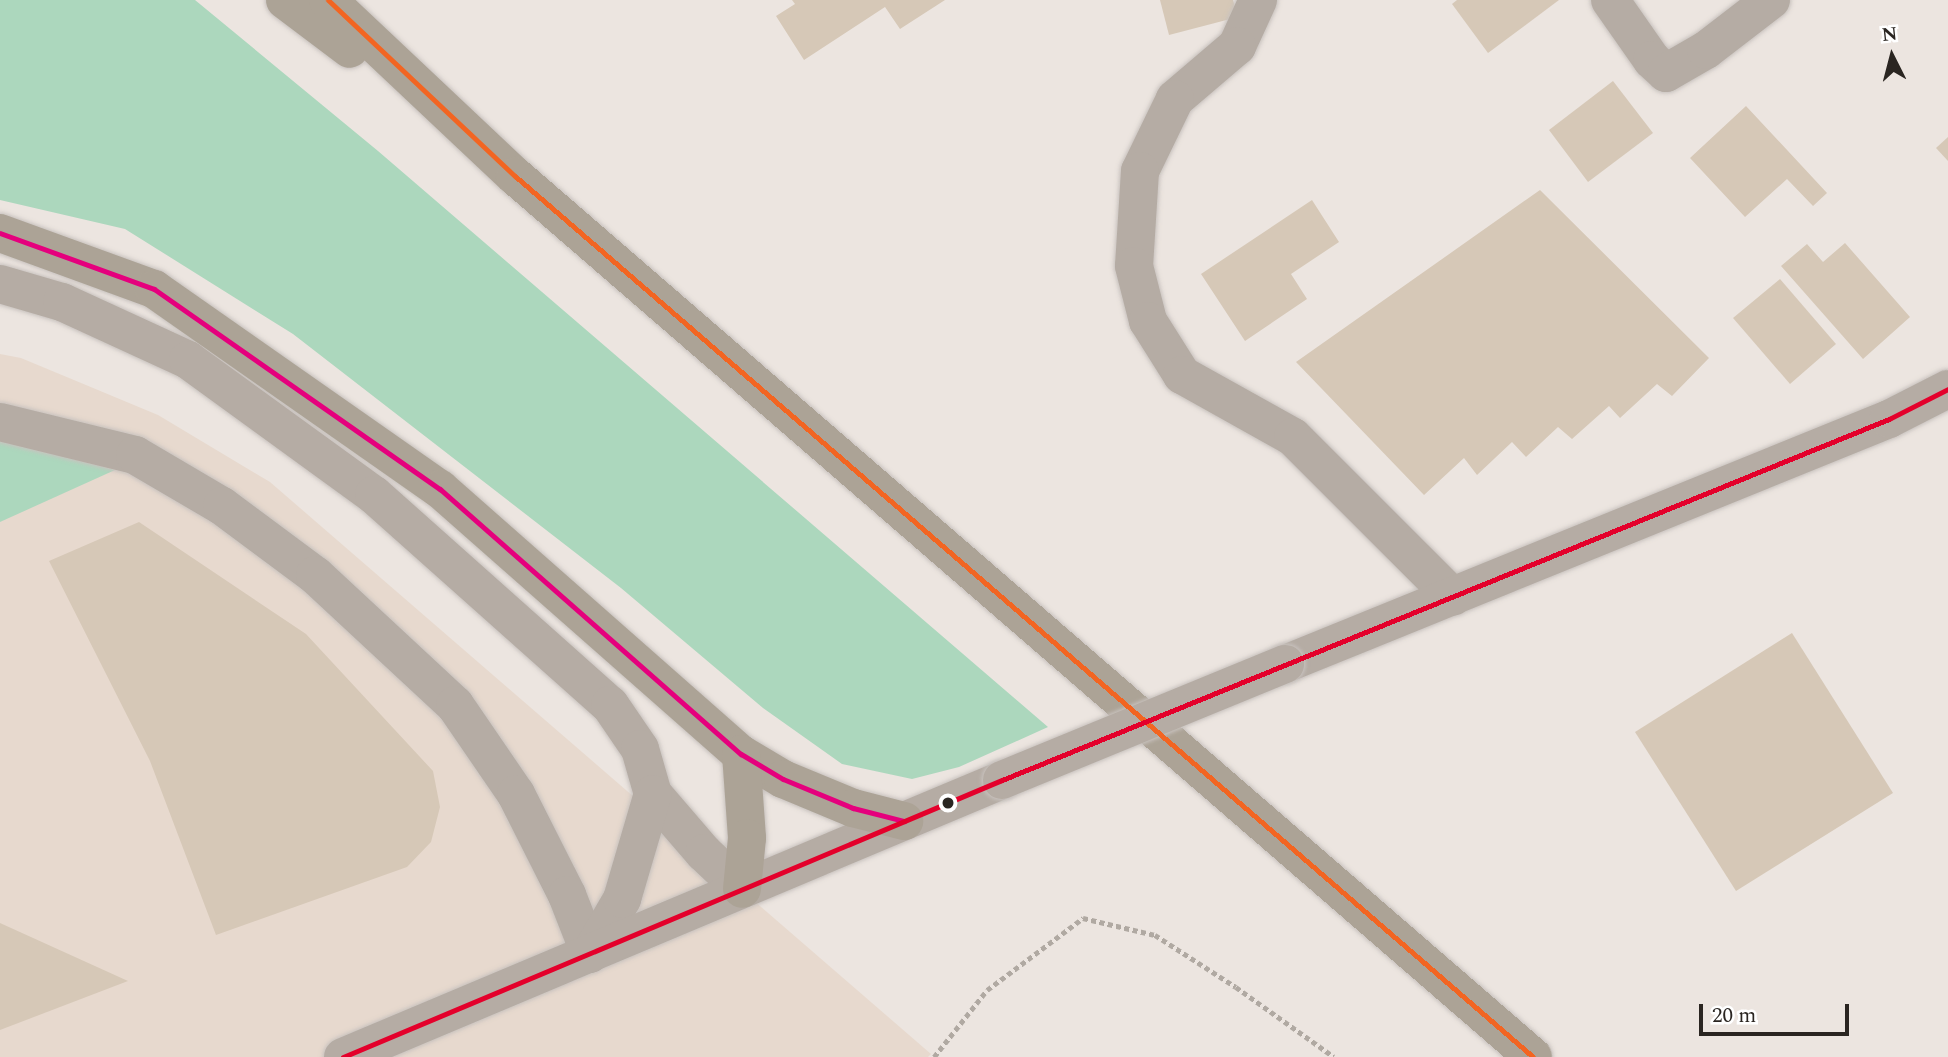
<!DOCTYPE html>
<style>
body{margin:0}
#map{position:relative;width:1948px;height:1057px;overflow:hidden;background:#ece5e0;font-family:Spectral,serif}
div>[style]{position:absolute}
.built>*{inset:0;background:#e7d9ce}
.green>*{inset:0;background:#acd7bd}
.building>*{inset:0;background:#d6c8b7}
.path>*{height:4.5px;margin-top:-2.25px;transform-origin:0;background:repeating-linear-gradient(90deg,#b0a9a2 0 5px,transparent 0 8.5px)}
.roads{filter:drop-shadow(0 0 2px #c8c2be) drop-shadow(0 0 2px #c8c2be)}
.minor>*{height:38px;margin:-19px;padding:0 19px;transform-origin:19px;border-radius:19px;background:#b5aca4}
.major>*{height:38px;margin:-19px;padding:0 19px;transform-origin:19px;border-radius:19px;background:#aca396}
.bridges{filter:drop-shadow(0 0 2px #c8c2be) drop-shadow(0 0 2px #c8c2be)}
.minor-bridge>*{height:38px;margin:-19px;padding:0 19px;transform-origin:19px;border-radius:19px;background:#b5aca4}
.bus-1>*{height:5px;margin:-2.5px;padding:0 2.5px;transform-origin:2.5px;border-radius:2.5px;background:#f26522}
.bus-2>*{height:5px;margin:-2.5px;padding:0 2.5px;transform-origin:2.5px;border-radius:2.5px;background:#e5007d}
.bus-3>*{height:5px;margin:-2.5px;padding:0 2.5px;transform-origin:2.5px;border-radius:2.5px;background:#e4002b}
.dots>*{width:19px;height:19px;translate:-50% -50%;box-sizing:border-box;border:4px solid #fff;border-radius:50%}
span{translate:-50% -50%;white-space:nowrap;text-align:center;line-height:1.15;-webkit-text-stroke:7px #fff;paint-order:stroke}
.north{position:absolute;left:1857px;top:21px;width:70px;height:70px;-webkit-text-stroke:5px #fff;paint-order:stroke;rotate:354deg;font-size:19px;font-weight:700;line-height:28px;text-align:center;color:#2a2521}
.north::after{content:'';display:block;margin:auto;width:24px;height:32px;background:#2a2521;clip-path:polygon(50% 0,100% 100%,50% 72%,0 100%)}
.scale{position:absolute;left:1699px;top:1004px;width:150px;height:32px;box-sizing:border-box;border:4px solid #2a2521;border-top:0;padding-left:9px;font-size:21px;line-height:24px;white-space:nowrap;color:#2a2521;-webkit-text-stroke:5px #fff;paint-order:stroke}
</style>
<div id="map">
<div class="built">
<i style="clip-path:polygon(0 354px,21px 358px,158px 415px,270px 482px,931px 1054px,928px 1057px,0 1057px)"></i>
</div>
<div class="green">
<i style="clip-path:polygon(0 0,195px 0,378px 151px,1048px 727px,959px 767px,912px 779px,842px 764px,763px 708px,621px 588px,293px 334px,125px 229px,0 200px)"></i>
<i style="clip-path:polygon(0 440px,115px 470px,0 522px)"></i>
</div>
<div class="building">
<i style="clip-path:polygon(792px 0,945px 0,900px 29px,885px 7px,804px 60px,776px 16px,795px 4px)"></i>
<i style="clip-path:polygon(1160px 0,1233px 0,1238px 17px,1169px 35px)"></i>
<i style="clip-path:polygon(1457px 0,1559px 0,1488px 53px,1452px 4px)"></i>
<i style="clip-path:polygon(1613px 81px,1653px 133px,1588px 182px,1549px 130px)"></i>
<i style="clip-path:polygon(1746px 106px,1827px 193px,1813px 206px,1787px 179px,1745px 217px,1690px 158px)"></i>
<i style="clip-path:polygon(1948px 137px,1948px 161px,1936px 148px)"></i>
<i style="clip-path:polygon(1540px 190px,1709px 358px,1672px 396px,1657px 384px,1620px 418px,1609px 406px,1572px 439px,1558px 427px,1526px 457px,1512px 442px,1477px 475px,1464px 458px,1424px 495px,1296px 362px)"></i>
<i style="clip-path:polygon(1312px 200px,1339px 242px,1291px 274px,1307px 299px,1245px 341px,1201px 274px)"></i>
<i style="clip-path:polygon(1845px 243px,1910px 317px,1863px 359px,1781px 266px,1807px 244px,1823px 262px)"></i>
<i style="clip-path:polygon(1780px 279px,1836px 344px,1790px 384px,1733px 318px)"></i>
<i style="clip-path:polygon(139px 522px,306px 634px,433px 771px,440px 807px,431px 842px,407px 867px,216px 935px,150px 761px,49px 561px)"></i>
<i style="clip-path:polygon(1792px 633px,1893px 793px,1736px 891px,1635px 732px)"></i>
<i style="clip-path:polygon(0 923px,128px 981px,0 1030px)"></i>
</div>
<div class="path">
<i style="left:934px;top:1057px;width:85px;rotate:-51.7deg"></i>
<i style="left:987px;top:990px;width:120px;rotate:-36.9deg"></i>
<i style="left:1083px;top:918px;width:74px;rotate:13.3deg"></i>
<i style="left:1155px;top:935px;width:96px;rotate:32.7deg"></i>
<i style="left:1236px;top:987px;width:120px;rotate:35.5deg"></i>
</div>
<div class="roads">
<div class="minor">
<i style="left:1258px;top:0;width:51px;rotate:114.5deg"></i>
<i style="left:1237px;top:46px;width:82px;rotate:139.5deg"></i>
<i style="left:1175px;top:99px;width:80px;rotate:115.9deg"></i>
<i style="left:1140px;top:171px;width:95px;rotate:93.6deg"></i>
<i style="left:1134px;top:266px;width:57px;rotate:75.7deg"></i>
<i style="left:1148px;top:321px;width:64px;rotate:57.8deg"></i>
<i style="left:1182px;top:375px;width:127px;rotate:29.2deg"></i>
<i style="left:1293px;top:437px;width:226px;rotate:45deg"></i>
<i style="left:1610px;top:0;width:73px;rotate:55deg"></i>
<i style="left:1652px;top:60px;width:19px;rotate:43deg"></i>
<i style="left:1666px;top:73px;width:46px;rotate:-29.9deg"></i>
<i style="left:1706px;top:50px;width:82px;rotate:-37.6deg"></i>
<i style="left:0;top:284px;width:65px;rotate:16.2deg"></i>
<i style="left:62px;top:302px;width:139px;rotate:24.7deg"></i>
<i style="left:188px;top:360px;width:230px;rotate:36deg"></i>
<i style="left:374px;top:495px;width:316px;rotate:41.7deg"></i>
<i style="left:610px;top:705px;width:53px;rotate:55.7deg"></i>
<i style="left:640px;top:749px;width:47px;rotate:73.9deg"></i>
<i style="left:653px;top:794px;width:78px;rotate:49.2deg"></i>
<i style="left:704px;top:853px;width:52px;rotate:43.5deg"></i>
<i style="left:0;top:422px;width:139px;rotate:13.7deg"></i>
<i style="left:135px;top:455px;width:101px;rotate:30.4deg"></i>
<i style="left:222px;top:506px;width:116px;rotate:36.6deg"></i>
<i style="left:315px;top:575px;width:191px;rotate:42.9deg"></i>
<i style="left:455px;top:705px;width:108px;rotate:55.6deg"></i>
<i style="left:516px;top:794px;width:113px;rotate:63.2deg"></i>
<i style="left:567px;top:895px;width:63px;rotate:68.7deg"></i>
<i style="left:1285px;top:664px;width:652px;rotate:-22.08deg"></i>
<i style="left:1889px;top:419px;width:66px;rotate:-27deg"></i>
<i style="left:590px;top:954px;width:64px;rotate:-59.8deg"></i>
<i style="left:622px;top:899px;width:109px;rotate:-73.6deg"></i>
<i style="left:343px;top:1057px;width:715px;rotate:-22.8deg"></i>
</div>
<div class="major">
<i style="left:285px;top:0;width:81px;rotate:37deg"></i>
<i style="left:328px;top:0;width:257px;rotate:43.3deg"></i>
<i style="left:515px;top:176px;width:1346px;rotate:40.87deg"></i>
<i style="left:0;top:233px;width:164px;rotate:20deg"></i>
<i style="left:154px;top:289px;width:349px;rotate:35deg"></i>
<i style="left:440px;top:489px;width:401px;rotate:41.4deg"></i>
<i style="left:741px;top:754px;width:49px;rotate:30.8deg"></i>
<i style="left:783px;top:779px;width:76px;rotate:22.5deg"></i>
<i style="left:853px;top:808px;width:53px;rotate:14.3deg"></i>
<i style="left:741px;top:754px;width:84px;rotate:85.9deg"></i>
<i style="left:747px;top:838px;width:51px;rotate:95.6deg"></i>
</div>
</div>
<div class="bridges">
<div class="minor-bridge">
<i style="left:1002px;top:780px;width:306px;rotate:-22.3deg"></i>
</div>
</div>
<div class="bus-1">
<i style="left:328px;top:0;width:257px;rotate:43.3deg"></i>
<i style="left:515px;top:176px;width:1346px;rotate:40.87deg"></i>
</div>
<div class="bus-2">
<i style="left:0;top:233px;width:164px;rotate:20deg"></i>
<i style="left:154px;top:289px;width:349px;rotate:35deg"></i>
<i style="left:440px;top:489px;width:401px;rotate:41.4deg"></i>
<i style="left:741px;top:754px;width:49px;rotate:30.8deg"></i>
<i style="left:783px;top:779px;width:76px;rotate:22.5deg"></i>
<i style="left:853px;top:808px;width:53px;rotate:14.3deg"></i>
</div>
<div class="bus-3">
<i style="left:343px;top:1057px;width:715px;rotate:-22.8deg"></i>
<i style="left:1002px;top:780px;width:958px;rotate:-22.15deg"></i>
<i style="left:1889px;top:419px;width:66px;rotate:-27deg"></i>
</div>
<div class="dots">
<i style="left:948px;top:803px;background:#2a2521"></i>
</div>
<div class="north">N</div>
<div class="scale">20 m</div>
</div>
